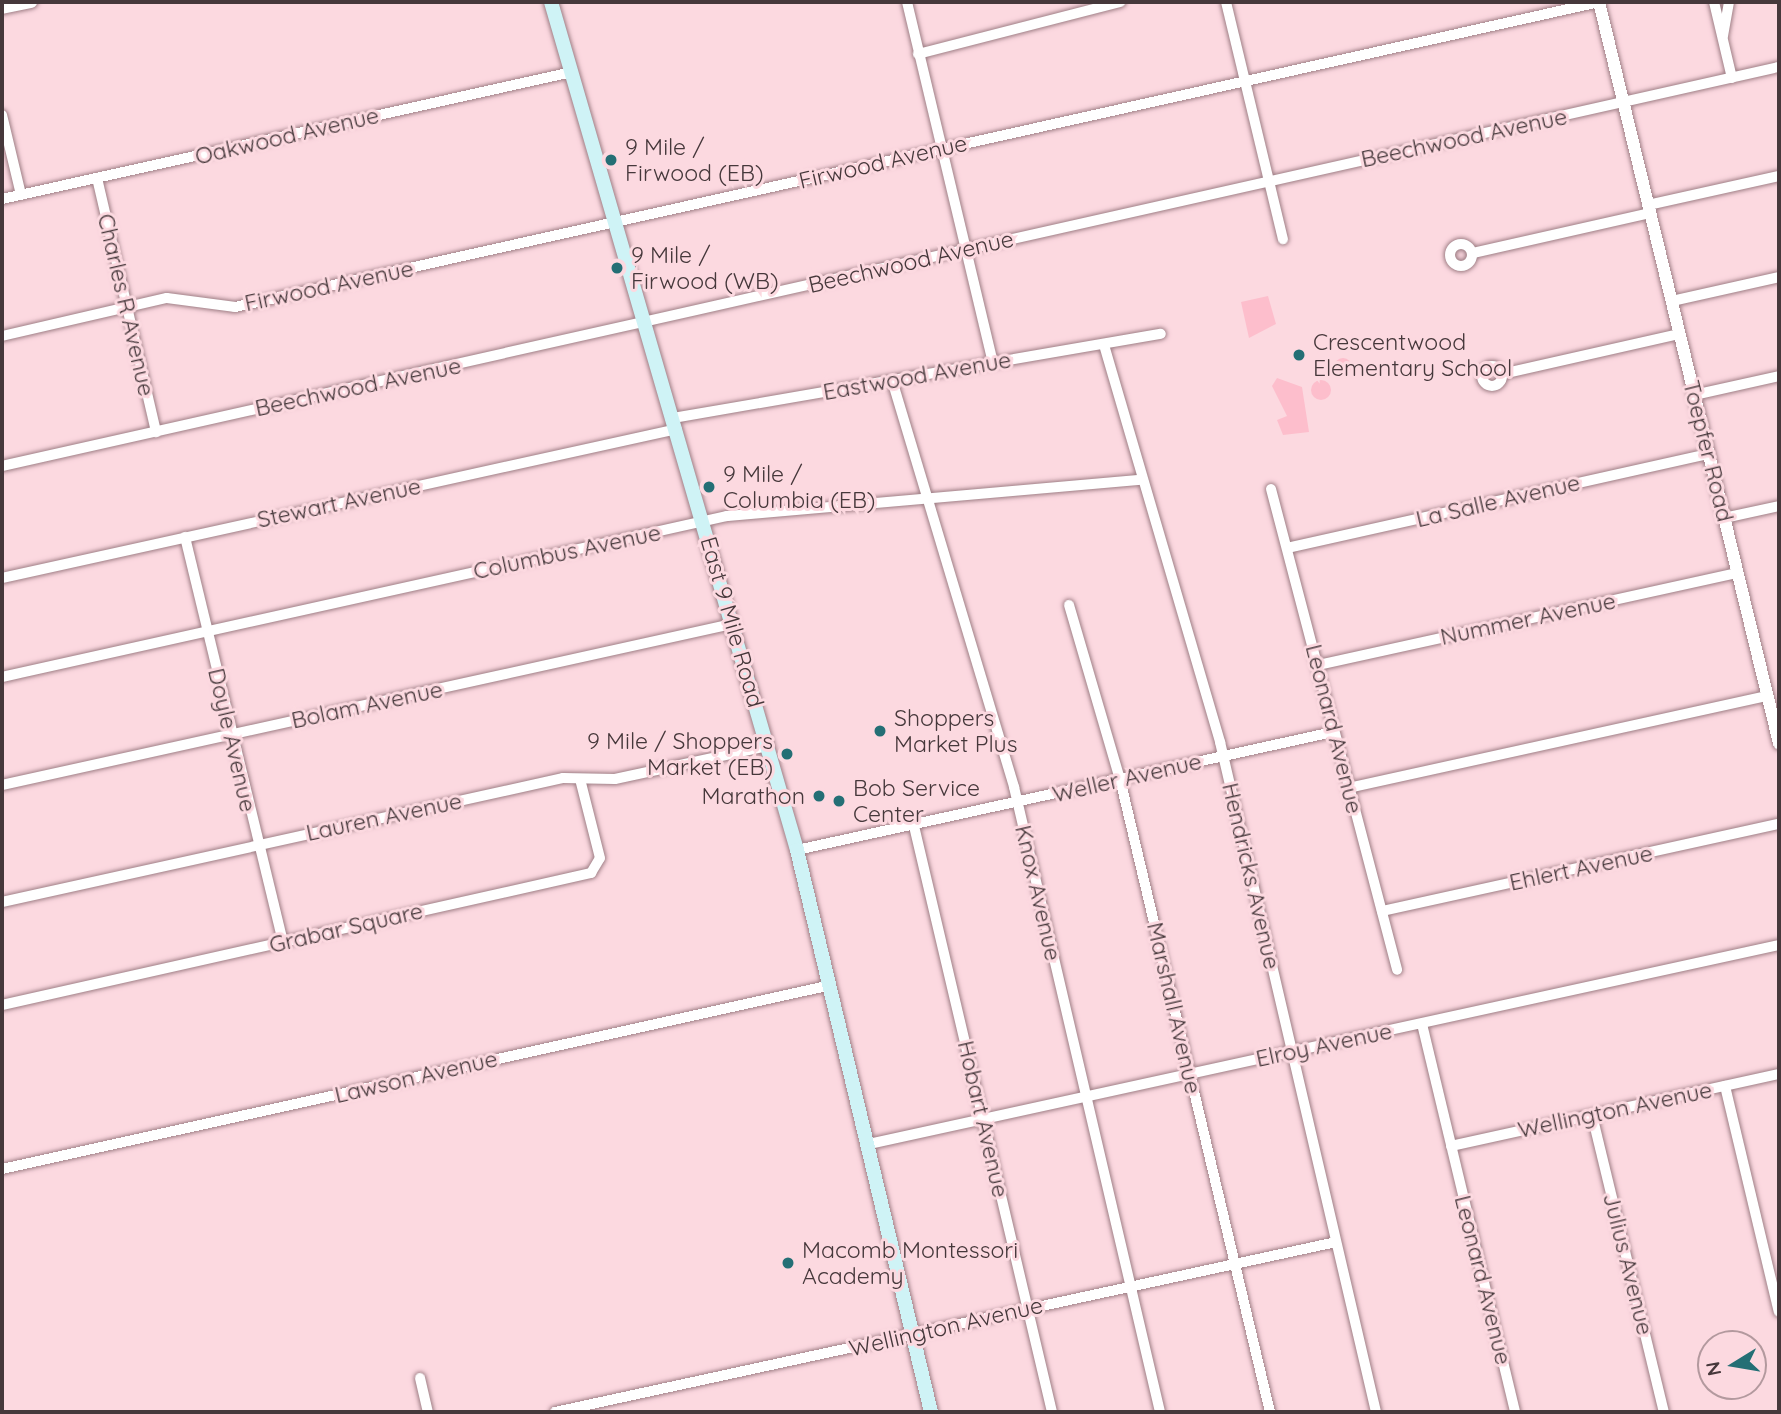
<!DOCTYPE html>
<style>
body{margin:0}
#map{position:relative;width:1781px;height:1414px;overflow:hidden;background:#fcd9e0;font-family:Quicksand,sans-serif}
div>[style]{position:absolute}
.green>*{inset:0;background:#fdbecc}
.round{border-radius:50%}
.roads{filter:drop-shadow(0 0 2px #9f7f86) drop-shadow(0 0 2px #9f7f86)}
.minor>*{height:10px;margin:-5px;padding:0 5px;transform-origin:5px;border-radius:5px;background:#fff}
.minor>.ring{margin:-5px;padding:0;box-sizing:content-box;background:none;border:10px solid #fff;border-radius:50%}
.tertiary>*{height:12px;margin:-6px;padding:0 6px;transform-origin:6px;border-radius:6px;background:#fff}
.secondary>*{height:14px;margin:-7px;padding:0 7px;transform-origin:7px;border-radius:7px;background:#cff3f6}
.dots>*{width:19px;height:19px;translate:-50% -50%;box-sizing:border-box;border:4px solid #fcd9e0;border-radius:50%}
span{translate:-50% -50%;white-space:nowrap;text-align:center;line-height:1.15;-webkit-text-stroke:6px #fcd9e0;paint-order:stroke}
.street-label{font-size:23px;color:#46383b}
.poi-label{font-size:23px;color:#46383b}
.left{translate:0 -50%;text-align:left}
.right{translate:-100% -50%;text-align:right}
.frame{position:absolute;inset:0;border:4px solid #46383b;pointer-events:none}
.north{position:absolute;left:1697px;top:1330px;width:70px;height:70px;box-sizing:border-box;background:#fcd9e0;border:2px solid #b3999e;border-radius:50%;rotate:259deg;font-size:19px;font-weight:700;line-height:28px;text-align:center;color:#46383b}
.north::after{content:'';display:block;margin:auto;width:24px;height:32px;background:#246f75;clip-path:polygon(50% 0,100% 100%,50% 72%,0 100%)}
</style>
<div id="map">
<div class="green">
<i style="clip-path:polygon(1268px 296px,1276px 324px,1249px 338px,1241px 302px)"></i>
<i class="round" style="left:1334px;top:358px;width:18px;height:18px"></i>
<i style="clip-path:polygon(1277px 378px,1302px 387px,1309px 432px,1283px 435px,1277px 420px,1287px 416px,1272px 386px)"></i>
<i class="round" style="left:1311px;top:380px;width:20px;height:20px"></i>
</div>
<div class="roads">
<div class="minor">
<i style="left:907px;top:2px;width:371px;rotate:76.6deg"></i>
<i style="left:1226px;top:2px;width:244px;rotate:76.5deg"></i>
<i style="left:1714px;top:2px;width:78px;rotate:76.7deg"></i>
<i style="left:1723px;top:36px;width:35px;rotate:-80deg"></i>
<i style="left:918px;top:54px;width:209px;rotate:-14.4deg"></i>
<i style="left:2px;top:115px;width:82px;rotate:76.6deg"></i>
<i style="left:97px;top:178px;width:261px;rotate:76.9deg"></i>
<i style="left:2px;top:199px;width:584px;rotate:-12.56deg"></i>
<i style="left:1648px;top:205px;width:134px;rotate:-12.5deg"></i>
<i class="ring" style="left:1450px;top:244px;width:12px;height:12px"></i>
<i style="left:1473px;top:253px;width:181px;rotate:-12.7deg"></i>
<i style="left:1672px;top:301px;width:110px;rotate:-12.6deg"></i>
<i style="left:2px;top:336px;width:169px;rotate:-13deg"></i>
<i style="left:167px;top:298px;width:69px;rotate:7.5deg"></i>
<i style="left:235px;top:307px;width:1398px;rotate:-12.6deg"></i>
<i style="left:1104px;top:345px;width:414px;rotate:73.7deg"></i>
<i style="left:1220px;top:742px;width:688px;rotate:76.89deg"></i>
<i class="ring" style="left:1482px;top:366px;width:10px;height:10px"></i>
<i style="left:1502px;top:374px;width:182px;rotate:-12.7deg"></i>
<i style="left:892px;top:380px;width:425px;rotate:73.3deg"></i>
<i style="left:1014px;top:787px;width:642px;rotate:76.85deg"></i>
<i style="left:1694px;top:395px;width:87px;rotate:-12.6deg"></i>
<i style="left:673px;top:418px;width:495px;rotate:-9.8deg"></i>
<i style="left:2px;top:466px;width:1821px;rotate:-12.66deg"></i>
<i style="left:1271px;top:489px;width:497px;rotate:75.3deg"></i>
<i style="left:1724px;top:518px;width:56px;rotate:-12.3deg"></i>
<i style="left:185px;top:537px;width:417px;rotate:76.4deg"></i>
<i style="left:1287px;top:548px;width:432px;rotate:-12.6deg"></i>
<i style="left:2px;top:578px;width:691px;rotate:-12.45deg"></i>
<i style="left:1069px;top:605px;width:181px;rotate:73.7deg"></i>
<i style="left:1120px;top:779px;width:651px;rotate:76.67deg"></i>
<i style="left:1318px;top:665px;width:429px;rotate:-12.4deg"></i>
<i style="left:2px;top:677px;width:743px;rotate:-12.52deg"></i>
<i style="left:727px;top:516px;width:416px;rotate:-5deg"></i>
<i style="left:2px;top:785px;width:748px;rotate:-12.44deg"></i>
<i style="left:1348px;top:788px;width:430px;rotate:-12.4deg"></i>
<i style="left:914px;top:826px;width:602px;rotate:76.75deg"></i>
<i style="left:797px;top:850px;width:549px;rotate:-12.42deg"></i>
<i style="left:2px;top:902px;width:575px;rotate:-12.46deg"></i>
<i style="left:563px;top:778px;width:52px;rotate:1.1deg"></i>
<i style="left:615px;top:779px;width:157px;rotate:-12.2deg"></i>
<i style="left:1382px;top:911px;width:406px;rotate:-12.4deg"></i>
<i style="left:2px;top:1005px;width:604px;rotate:-12.63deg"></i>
<i style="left:591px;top:873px;width:17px;rotate:-59deg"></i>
<i style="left:600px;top:858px;width:81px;rotate:-104.2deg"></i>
<i style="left:1422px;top:1024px;width:399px;rotate:76.5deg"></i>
<i style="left:1725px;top:1086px;width:232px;rotate:76.6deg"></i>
<i style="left:1592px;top:1115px;width:306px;rotate:76.4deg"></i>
<i style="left:869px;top:1144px;width:932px;rotate:-12.34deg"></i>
<i style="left:1451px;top:1146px;width:336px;rotate:-12.4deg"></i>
<i style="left:2px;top:1169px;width:849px;rotate:-12.51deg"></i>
<i style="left:420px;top:1378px;width:35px;rotate:77deg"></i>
<i style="left:555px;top:1412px;width:799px;rotate:-12.28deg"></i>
</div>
<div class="tertiary">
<i style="left:1599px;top:2px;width:763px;rotate:76.35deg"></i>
<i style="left:2px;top:8px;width:30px;rotate:-12deg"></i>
</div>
<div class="secondary">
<i style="left:551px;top:2px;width:883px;rotate:73.82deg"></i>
<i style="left:797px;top:850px;width:578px;rotate:76.59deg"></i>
</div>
</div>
<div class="dots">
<i style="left:611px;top:160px;background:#246f75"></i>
<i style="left:617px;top:268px;background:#246f75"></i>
<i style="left:1299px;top:355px;background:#246f75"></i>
<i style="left:709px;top:487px;background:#246f75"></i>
<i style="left:880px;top:731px;background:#246f75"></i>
<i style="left:787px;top:754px;background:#246f75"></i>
<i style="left:819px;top:796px;background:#246f75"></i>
<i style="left:839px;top:801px;background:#246f75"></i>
<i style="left:788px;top:1263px;background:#246f75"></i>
</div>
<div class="street-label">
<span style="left:287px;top:136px;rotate:-13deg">Oakwood Avenue</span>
<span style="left:1464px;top:138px;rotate:-12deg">Beechwood Avenue</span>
<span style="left:883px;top:162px;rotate:-13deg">Firwood Avenue</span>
<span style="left:911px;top:262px;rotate:-13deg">Beechwood Avenue</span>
<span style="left:329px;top:286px;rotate:-12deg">Firwood Avenue</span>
<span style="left:126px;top:305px;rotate:77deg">Charles R Avenue</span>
<span style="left:917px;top:376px;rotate:-10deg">Eastwood Avenue</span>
<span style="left:358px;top:387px;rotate:-12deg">Beechwood Avenue</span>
<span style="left:1708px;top:451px;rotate:76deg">Toepfer Road</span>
<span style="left:1498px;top:501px;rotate:-13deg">La Salle Avenue</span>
<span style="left:339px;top:503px;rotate:-12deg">Stewart Avenue</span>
<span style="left:567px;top:552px;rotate:-12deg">Columbus Avenue</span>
<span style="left:1528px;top:619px;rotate:-12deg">Nummer Avenue</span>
<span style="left:732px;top:622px;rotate:74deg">East 9 Mile Road</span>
<span style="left:367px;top:705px;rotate:-12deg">Bolam Avenue</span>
<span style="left:1334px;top:729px;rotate:76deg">Leonard Avenue</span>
<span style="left:232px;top:740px;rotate:77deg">Doyle Avenue</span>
<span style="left:1127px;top:778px;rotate:-13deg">Weller Avenue</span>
<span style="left:384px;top:817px;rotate:-12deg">Lauren Avenue</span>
<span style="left:1581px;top:868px;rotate:-12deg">Ehlert Avenue</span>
<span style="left:1251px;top:876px;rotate:77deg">Hendricks Avenue</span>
<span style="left:1038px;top:893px;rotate:77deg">Knox Avenue</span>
<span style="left:346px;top:928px;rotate:-13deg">Grabar Square</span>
<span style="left:1174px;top:1008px;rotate:77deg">Marshall Avenue</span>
<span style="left:1324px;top:1045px;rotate:-12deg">Elroy Avenue</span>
<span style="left:416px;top:1077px;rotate:-13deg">Lawson Avenue</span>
<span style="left:1615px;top:1110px;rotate:-12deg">Wellington Avenue</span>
<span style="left:983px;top:1119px;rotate:77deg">Hobart Avenue</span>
<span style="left:1628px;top:1264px;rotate:76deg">Julius Avenue</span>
<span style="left:1483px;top:1280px;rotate:76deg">Leonard Avenue</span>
<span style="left:946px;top:1327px;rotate:-13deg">Wellington Avenue</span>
</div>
<div class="poi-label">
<span class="left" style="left:625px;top:160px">9 Mile /<br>Firwood (EB)</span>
<span class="left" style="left:631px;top:268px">9 Mile /<br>Firwood (WB)</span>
<span class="left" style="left:1313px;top:355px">Crescentwood<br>Elementary School</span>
<span class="left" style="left:723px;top:487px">9 Mile /<br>Columbia (EB)</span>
<span class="left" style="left:894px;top:731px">Shoppers<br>Market Plus</span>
<span class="right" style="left:773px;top:754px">9 Mile / Shoppers<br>Market (EB)</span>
<span class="left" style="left:853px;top:801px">Bob Service<br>Center</span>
<span class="right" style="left:805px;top:796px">Marathon</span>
<span class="left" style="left:802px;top:1263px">Macomb Montessori<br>Academy</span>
</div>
<div class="frame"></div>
<div class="north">N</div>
</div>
